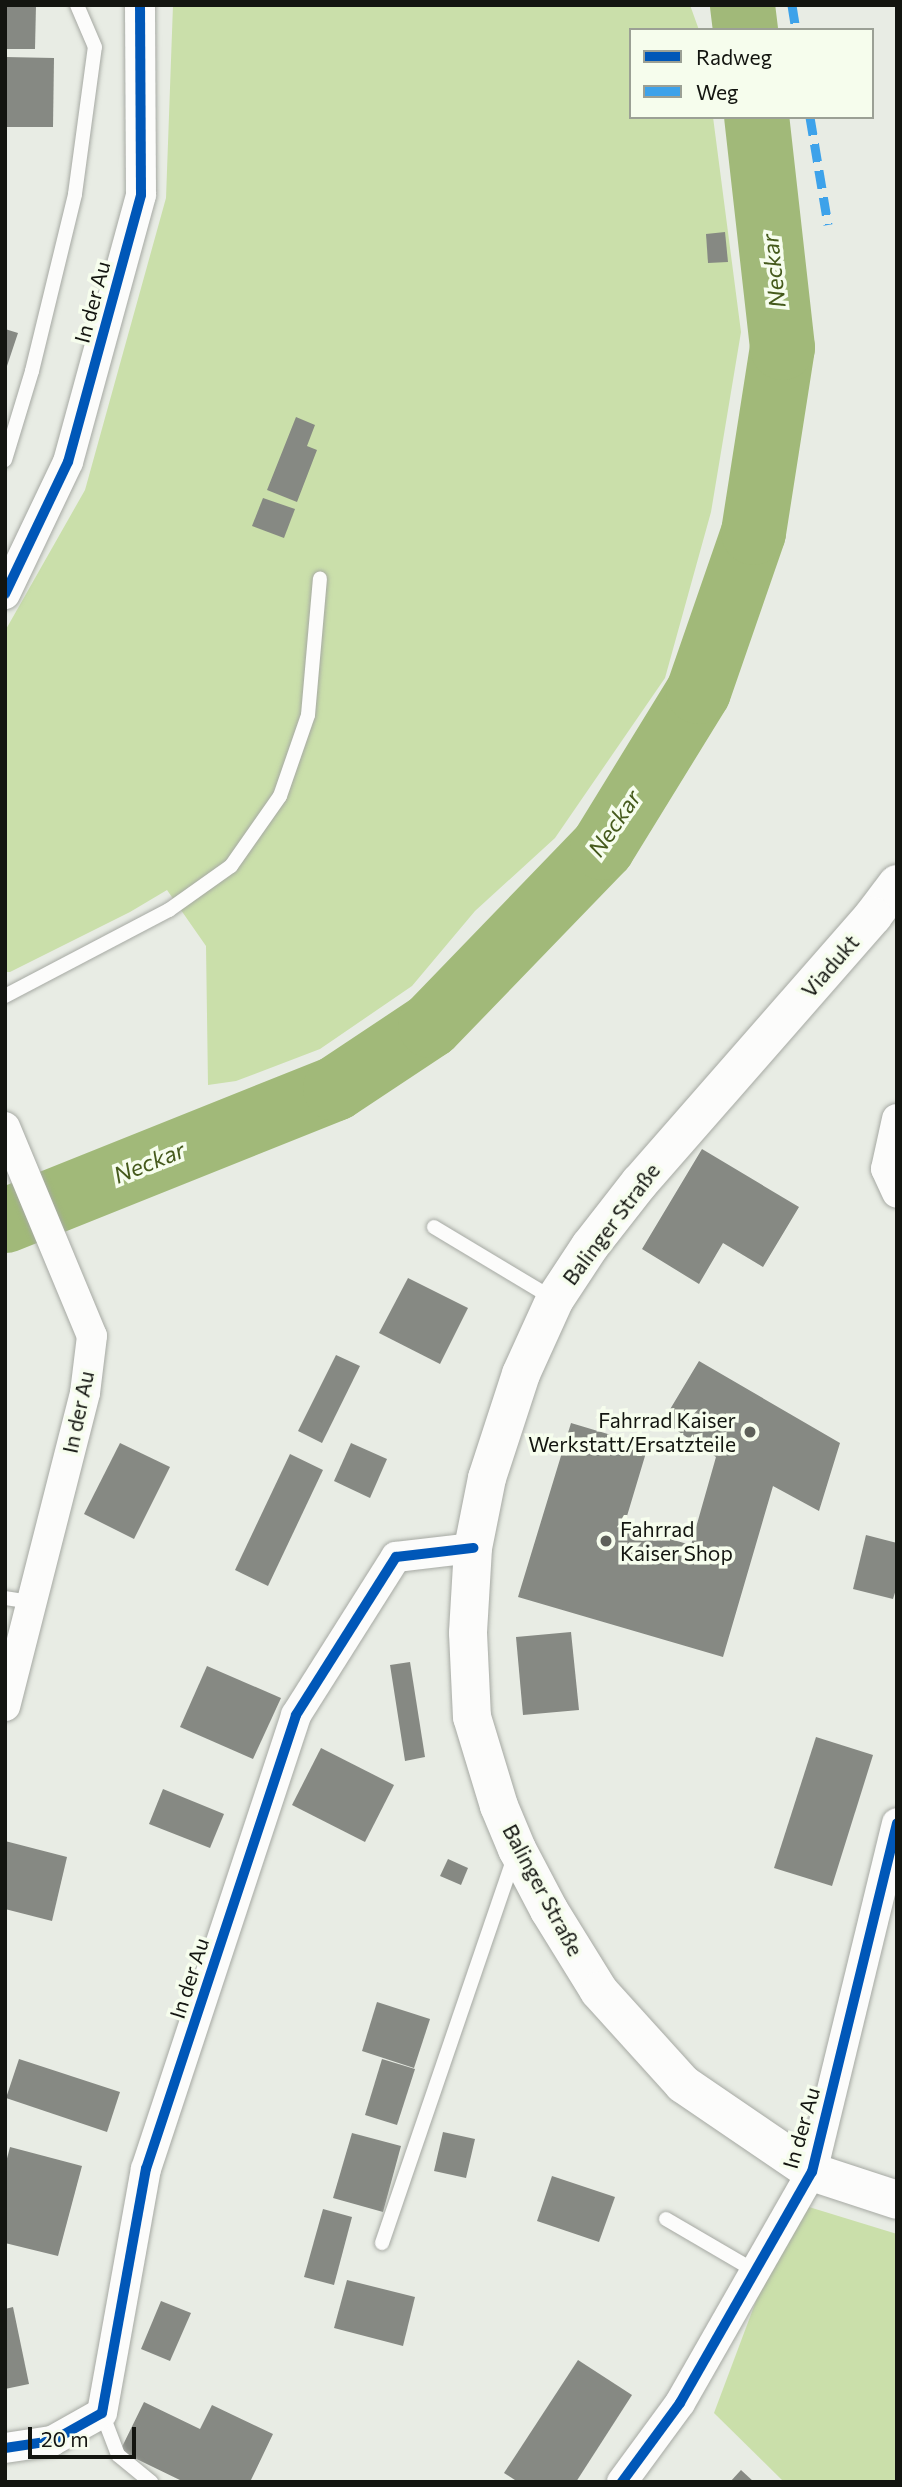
<!DOCTYPE html>
<meta charset="utf-8">
<style>
body{margin:0}
#map{position:relative;width:902px;height:2487px;overflow:hidden;background:#e8ece4;font-family:Commissioner,sans-serif}
div>[style]{position:absolute}
.green>*{inset:0;background:#cadfaa}
.river>*{height:65px;margin:-32.5px;padding:0 32.5px;transform-origin:32.5px;border-radius:32.5px;background:#a1b979}
.building>*{inset:0;background:#868983}
.roads{filter:drop-shadow(0 0 2px #a6a9a3) drop-shadow(0 0 2px #a6a9a3)}
.lane>*{height:14px;margin:-7px;padding:0 7px;transform-origin:7px;border-radius:7px;background:#fcfcfb}
.street>*{height:30px;margin:-15px;padding:0 15px;transform-origin:15px;border-radius:15px;background:#fcfcfb}
.secondary>*{height:38px;margin:-19px;padding:0 19px;transform-origin:19px;border-radius:19px;background:#fcfcfb}
.quiet>*{height:9px;margin-top:-4.5px;transform-origin:0;background:repeating-linear-gradient(90deg,#3da2ea 0 18px,transparent 0 27px)}
.cycleway>*{height:10px;margin:-5px;padding:0 5px;transform-origin:5px;border-radius:5px;background:#0057b8}
.dots>*{width:19px;height:19px;translate:-50% -50%;box-sizing:border-box;border:4px solid #f6fded;border-radius:50%}
span{translate:-50% -50%;white-space:nowrap;text-align:center;line-height:1.15;-webkit-text-stroke:7px #f6fded;paint-order:stroke}
.street-label{font-size:21px;color:#131510}
.poi-label{font-size:21px;color:#131510}
.right{translate:-100% -50%;text-align:right}
.left{translate:0 -50%;text-align:left}
.water-label{font-size:23px;color:#455a1c;font-style:italic}
.frame{position:absolute;inset:0;border:7px solid #131510;pointer-events:none}
.legend{position:absolute;left:629px;top:28px;width:245px;height:91px;box-sizing:border-box;background:#f6fded;border:2px solid #9ba095;margin:0;padding:9px 12px;list-style:none;font-size:21px;color:#131510}
.legend li{display:flex;align-items:center;gap:14px;height:35px}
.legend b{width:35px;border:2px solid #9ba095}
.scale{position:absolute;left:28px;top:2427px;width:108px;height:32px;box-sizing:border-box;border:4px solid #131510;border-top:0;padding-left:9px;font-size:21px;line-height:24px;white-space:nowrap;color:#131510;-webkit-text-stroke:5px #f6fded;paint-order:stroke}
</style>
<div id="map">
<div class="green">
<i style="clip-path:polygon(173px 5px,690px 5px,699px 30px,631px 30px,631px 117px,713px 117px,741px 332px,711px 512px,665px 678px,555px 838px,475px 911px,412px 986px,320px 1049px,236px 1081px,208px 1085px,206px 946px,167px 890px,130px 912px,10px 972px,5px 972px,5px 631px,85px 490px,166px 198px)"></i>
<i style="clip-path:polygon(809px 2207px,897px 2234px,897px 2482px,784px 2482px,714px 2413px,774px 2253px)"></i>
</div>
<div class="river">
<i style="left:742px;top:5px;width:25px;rotate:83deg"></i>
<i style="left:5px;top:1220px;width:355px;rotate:-21.8deg"></i>
<i style="left:335px;top:1088px;width:114px;rotate:-33.6deg"></i>
<i style="left:430px;top:1025px;width:248px;rotate:-46deg"></i>
<i style="left:602px;top:847px;width:183px;rotate:-58.4deg"></i>
<i style="left:698px;top:691px;width:168px;rotate:-70.9deg"></i>
<i style="left:753px;top:532px;width:187px;rotate:-81.1deg"></i>
<i style="left:782px;top:347px;width:231px;rotate:-96.4deg"></i>
</div>
<div class="building">
<i style="clip-path:polygon(5px 5px,36px 5px,35px 49px,5px 49px)"></i>
<i style="clip-path:polygon(5px 57px,54px 58px,53px 127px,5px 127px)"></i>
<i style="clip-path:polygon(725px 232px,728px 262px,708px 263px,706px 234px)"></i>
<i style="clip-path:polygon(5px 329px,18px 333px,6px 369px,5px 369px)"></i>
<i style="clip-path:polygon(296px 417px,315px 425px,307px 446px,317px 450px,297px 502px,267px 490px)"></i>
<i style="clip-path:polygon(263px 498px,295px 509px,284px 538px,252px 526px)"></i>
<i style="clip-path:polygon(702px 1149px,799px 1207px,763px 1267px,723px 1243px,699px 1284px,642px 1249px)"></i>
<i style="clip-path:polygon(408px 1278px,468px 1308px,440px 1364px,379px 1333px)"></i>
<i style="clip-path:polygon(336px 1355px,360px 1366px,322px 1443px,298px 1431px)"></i>
<i style="clip-path:polygon(699px 1361px,840px 1443px,819px 1511px,773px 1486px,723px 1657px,518px 1597px,571px 1423px,648px 1446px,624px 1526px,691px 1545px,716px 1457px,663px 1421px)"></i>
<i style="clip-path:polygon(120px 1443px,170px 1467px,134px 1539px,84px 1514px)"></i>
<i style="clip-path:polygon(351px 1443px,387px 1459px,370px 1498px,334px 1481px)"></i>
<i style="clip-path:polygon(290px 1454px,323px 1470px,268px 1586px,235px 1570px)"></i>
<i style="clip-path:polygon(866px 1535px,897px 1543px,897px 1586px,893px 1599px,853px 1589px)"></i>
<i style="clip-path:polygon(571px 1632px,579px 1710px,523px 1715px,516px 1637px)"></i>
<i style="clip-path:polygon(410px 1662px,425px 1757px,405px 1761px,390px 1665px)"></i>
<i style="clip-path:polygon(207px 1666px,281px 1698px,253px 1759px,180px 1727px)"></i>
<i style="clip-path:polygon(816px 1737px,873px 1755px,832px 1886px,774px 1868px)"></i>
<i style="clip-path:polygon(321px 1748px,394px 1785px,365px 1842px,292px 1805px)"></i>
<i style="clip-path:polygon(163px 1789px,224px 1814px,210px 1848px,149px 1824px)"></i>
<i style="clip-path:polygon(5px 1841px,67px 1857px,52px 1921px,5px 1909px)"></i>
<i style="clip-path:polygon(448px 1859px,468px 1868px,461px 1885px,440px 1876px)"></i>
<i style="clip-path:polygon(377px 2002px,430px 2019px,414px 2068px,362px 2051px)"></i>
<i style="clip-path:polygon(19px 2059px,120px 2092px,107px 2132px,6px 2098px)"></i>
<i style="clip-path:polygon(382px 2059px,415px 2069px,397px 2125px,365px 2115px)"></i>
<i style="clip-path:polygon(443px 2132px,475px 2139px,466px 2178px,434px 2171px)"></i>
<i style="clip-path:polygon(352px 2133px,401px 2146px,383px 2212px,333px 2198px)"></i>
<i style="clip-path:polygon(10px 2147px,82px 2166px,58px 2256px,5px 2243px,5px 2166px)"></i>
<i style="clip-path:polygon(552px 2176px,615px 2197px,599px 2242px,537px 2221px)"></i>
<i style="clip-path:polygon(323px 2209px,352px 2217px,334px 2285px,304px 2277px)"></i>
<i style="clip-path:polygon(347px 2280px,415px 2297px,403px 2346px,334px 2328px)"></i>
<i style="clip-path:polygon(161px 2301px,191px 2313px,170px 2361px,141px 2349px)"></i>
<i style="clip-path:polygon(13px 2307px,29px 2384px,5px 2389px,5px 2309px)"></i>
<i style="clip-path:polygon(578px 2360px,632px 2395px,576px 2482px,518px 2482px,504px 2473px)"></i>
<i style="clip-path:polygon(144px 2402px,200px 2429px,212px 2405px,273px 2434px,250px 2482px,184px 2482px,120px 2451px)"></i>
<i style="clip-path:polygon(741px 2470px,754px 2482px,730px 2482px)"></i>
</div>
<div class="roads">
<div class="lane">
<i style="left:5px;top:460px;width:93px;rotate:-73.1deg"></i>
<i style="left:32px;top:371px;width:182px;rotate:-76.3deg"></i>
<i style="left:75px;top:194px;width:148px;rotate:-82.3deg"></i>
<i style="left:95px;top:47px;width:46px;rotate:-113.2deg"></i>
<i style="left:5px;top:996px;width:185px;rotate:-27.7deg"></i>
<i style="left:169px;top:910px;width:76px;rotate:-35.4deg"></i>
<i style="left:231px;top:866px;width:85px;rotate:-55deg"></i>
<i style="left:280px;top:796px;width:86px;rotate:-70.9deg"></i>
<i style="left:308px;top:715px;width:137px;rotate:-85deg"></i>
<i style="left:434px;top:1227px;width:140px;rotate:31deg"></i>
<i style="left:5px;top:1598px;width:26px;rotate:9deg"></i>
<i style="left:666px;top:2219px;width:103px;rotate:30.3deg"></i>
<i style="left:382px;top:2243px;width:408px;rotate:-71.1deg"></i>
<i style="left:102px;top:2413px;width:45px;rotate:69.1deg"></i>
<i style="left:118px;top:2455px;width:43px;rotate:39.3deg"></i>
</div>
<div class="street">
<i style="left:5px;top:594px;width:146px;rotate:-64.5deg"></i>
<i style="left:68px;top:462px;width:277px;rotate:-74.7deg"></i>
<i style="left:141px;top:195px;width:190px;rotate:-90.3deg"></i>
<i style="left:897px;top:1119px;width:51px;rotate:102.4deg"></i>
<i style="left:886px;top:1169px;width:26px;rotate:65deg"></i>
<i style="left:5px;top:1127px;width:226px;rotate:67.4deg"></i>
<i style="left:92px;top:1336px;width:57px;rotate:97deg"></i>
<i style="left:85px;top:1393px;width:323px;rotate:104.3deg"></i>
<i style="left:5px;top:2448px;width:48px;rotate:-8.5deg"></i>
<i style="left:52px;top:2441px;width:57px;rotate:-29.2deg"></i>
<i style="left:102px;top:2413px;width:248px;rotate:-79.8deg"></i>
<i style="left:146px;top:2169px;width:478px;rotate:-71.7deg"></i>
<i style="left:296px;top:1715px;width:187px;rotate:-57.7deg"></i>
<i style="left:396px;top:1557px;width:78px;rotate:-6.7deg"></i>
<i style="left:622px;top:2482px;width:98px;rotate:-53.7deg"></i>
<i style="left:680px;top:2403px;width:266px;rotate:-60.3deg"></i>
<i style="left:812px;top:2172px;width:359px;rotate:-76.3deg"></i>
</div>
<div class="secondary">
<i style="left:897px;top:884px;width:40px;rotate:127deg"></i>
<i style="left:873px;top:916px;width:354px;rotate:131.2deg"></i>
<i style="left:640px;top:1182px;width:81px;rotate:128deg"></i>
<i style="left:590px;top:1246px;width:64px;rotate:123.4deg"></i>
<i style="left:555px;top:1299px;width:82px;rotate:114.4deg"></i>
<i style="left:521px;top:1374px;width:109px;rotate:108.1deg"></i>
<i style="left:487px;top:1478px;width:71px;rotate:101.3deg"></i>
<i style="left:473px;top:1548px;width:85px;rotate:93.4deg"></i>
<i style="left:468px;top:1633px;width:84px;rotate:87.3deg"></i>
<i style="left:472px;top:1717px;width:93px;rotate:73.1deg"></i>
<i style="left:499px;top:1806px;width:47px;rotate:67.3deg"></i>
<i style="left:517px;top:1849px;width:69px;rotate:62.3deg"></i>
<i style="left:549px;top:1910px;width:95px;rotate:58.3deg"></i>
<i style="left:599px;top:1991px;width:125px;rotate:47.9deg"></i>
<i style="left:683px;top:2084px;width:156px;rotate:34.3deg"></i>
<i style="left:812px;top:2172px;width:89px;rotate:18.2deg"></i>
</div>
</div>
<div class="quiet">
<i style="left:792px;top:5px;width:25px;rotate:81deg"></i>
<i style="left:810px;top:117px;width:109px;rotate:80.5deg"></i>
</div>
<div class="cycleway">
<i style="left:5px;top:594px;width:146px;rotate:-64.5deg"></i>
<i style="left:68px;top:462px;width:277px;rotate:-74.7deg"></i>
<i style="left:141px;top:195px;width:190px;rotate:-90.3deg"></i>
<i style="left:5px;top:2448px;width:48px;rotate:-8.5deg"></i>
<i style="left:52px;top:2441px;width:57px;rotate:-29.2deg"></i>
<i style="left:102px;top:2413px;width:248px;rotate:-79.8deg"></i>
<i style="left:146px;top:2169px;width:478px;rotate:-71.7deg"></i>
<i style="left:296px;top:1715px;width:187px;rotate:-57.7deg"></i>
<i style="left:396px;top:1557px;width:78px;rotate:-6.7deg"></i>
<i style="left:622px;top:2482px;width:98px;rotate:-53.7deg"></i>
<i style="left:680px;top:2403px;width:266px;rotate:-60.3deg"></i>
<i style="left:812px;top:2172px;width:359px;rotate:-76.3deg"></i>
</div>
<div class="dots">
<i style="left:750px;top:1432px;background:#5e605a"></i>
<i style="left:606px;top:1541px;background:#5e605a"></i>
</div>
<div class="street-label">
<span style="left:92px;top:302px;rotate:-75deg">In der Au</span>
<span style="left:830px;top:966px;rotate:-49deg">Viadukt</span>
<span style="left:611px;top:1224px;rotate:-53deg">Balinger Straße</span>
<span style="left:78px;top:1412px;rotate:-78deg">In der Au</span>
<span style="left:543px;top:1890px;rotate:62deg">Balinger Straße</span>
<span style="left:189px;top:1978px;rotate:-72deg">In der Au</span>
<span style="left:801px;top:2128px;rotate:-74deg">In der Au</span>
</div>
<div class="poi-label">
<span class="right" style="left:736px;top:1432px">Fahrrad Kaiser<br>Werkstatt/Ersatzteile</span>
<span class="left" style="left:620px;top:1541px">Fahrrad<br>Kaiser Shop</span>
</div>
<div class="water-label">
<span style="left:773px;top:271px;rotate:-96deg">Neckar</span>
<span style="left:614px;top:823px;rotate:-56deg">Neckar</span>
<span style="left:149px;top:1162px;rotate:-22deg">Neckar</span>
</div>
<div class="frame"></div>
<ul class="legend">
<li><b style="height:9px;background:#0057b8"></b>Radweg</li>
<li><b style="height:9px;background:#3da2ea"></b>Weg</li>
</ul>
<div class="scale">20 m</div>
</div>
